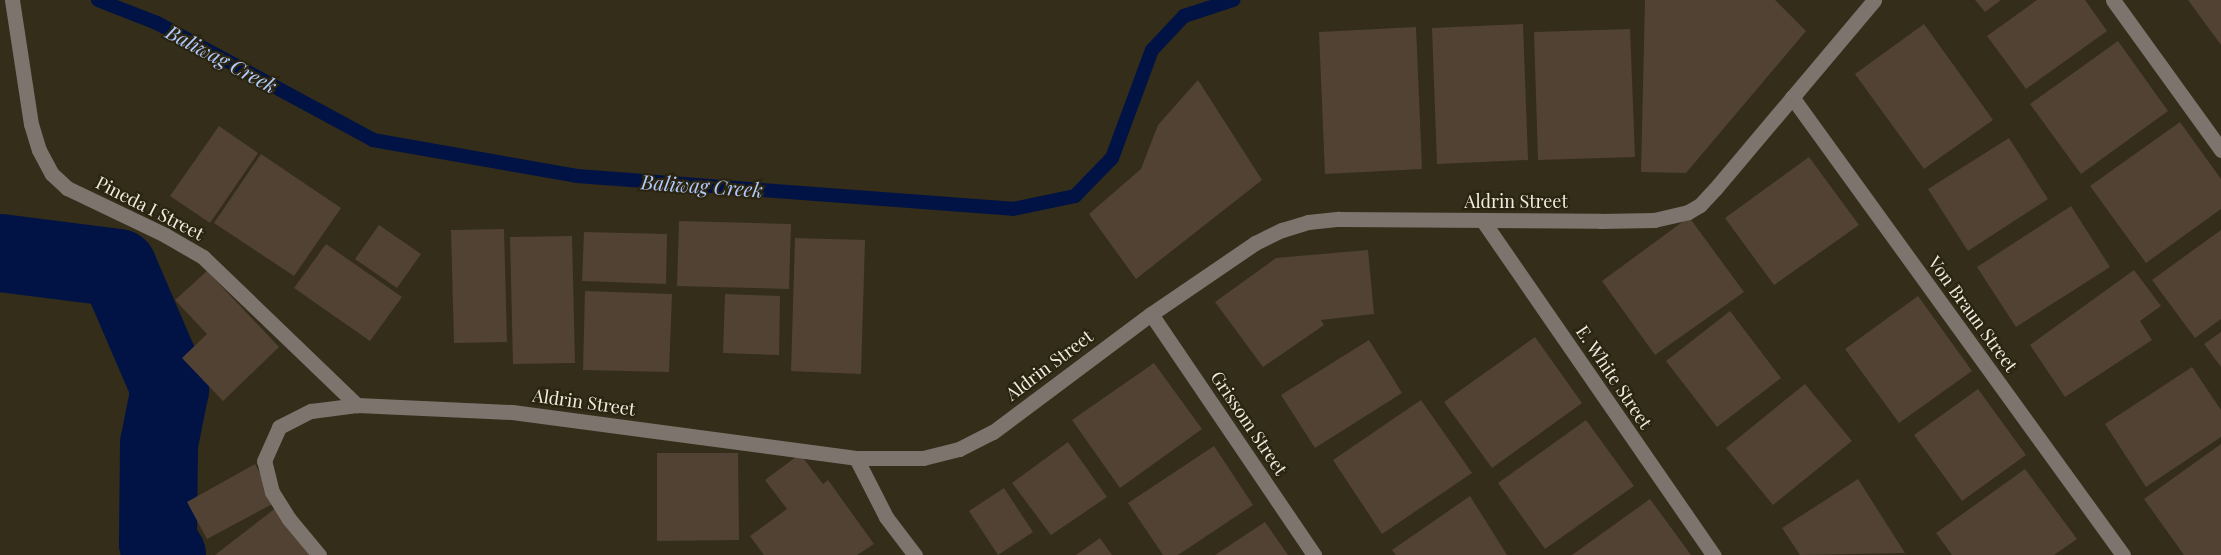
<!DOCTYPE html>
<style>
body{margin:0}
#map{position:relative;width:2221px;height:555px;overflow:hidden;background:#342d1a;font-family:"Playfair Display",serif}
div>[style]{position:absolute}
.stream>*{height:14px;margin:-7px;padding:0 7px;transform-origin:7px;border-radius:7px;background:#011345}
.river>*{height:78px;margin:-39px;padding:0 39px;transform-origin:39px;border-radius:39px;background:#011345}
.building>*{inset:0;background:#524233}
.minor>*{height:15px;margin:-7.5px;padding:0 7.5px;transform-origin:7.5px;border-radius:7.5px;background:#7c746d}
span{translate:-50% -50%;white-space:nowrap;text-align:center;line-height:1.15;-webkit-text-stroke:4.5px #2a2411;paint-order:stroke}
.street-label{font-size:18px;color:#efebdf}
.water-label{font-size:20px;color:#b0cbfe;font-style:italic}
</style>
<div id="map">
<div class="stream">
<i style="left:98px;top:0;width:63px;rotate:21.3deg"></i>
<i style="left:157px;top:23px;width:246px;rotate:28.4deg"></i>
<i style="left:373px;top:140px;width:207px;rotate:10deg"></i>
<i style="left:577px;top:176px;width:437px;rotate:4.3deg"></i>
<i style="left:1013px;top:209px;width:63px;rotate:-11.8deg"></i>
<i style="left:1075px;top:196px;width:53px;rotate:-45.8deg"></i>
<i style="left:1112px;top:158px;width:115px;rotate:-69.7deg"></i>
<i style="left:1152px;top:50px;width:47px;rotate:-46.7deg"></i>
<i style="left:1184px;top:16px;width:52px;rotate:-18.1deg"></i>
</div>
<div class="river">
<i style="left:0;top:253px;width:119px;rotate:7.2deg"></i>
<i style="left:118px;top:268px;width:132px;rotate:66.7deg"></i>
<i style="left:170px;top:389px;width:56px;rotate:101.3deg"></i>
<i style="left:159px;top:444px;width:99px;rotate:90.6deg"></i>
<i style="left:158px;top:543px;width:15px;rotate:53deg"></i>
</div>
<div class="building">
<i style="clip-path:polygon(1645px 0,1775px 0,1806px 31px,1686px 173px,1641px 172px)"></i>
<i style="clip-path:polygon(1975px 0,2001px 0,1985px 12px)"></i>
<i style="clip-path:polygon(2037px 0,2085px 0,2107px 31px,2026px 89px,1987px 36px)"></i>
<i style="clip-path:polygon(2188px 0,2221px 0,2221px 45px)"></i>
<i style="clip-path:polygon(1523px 24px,1528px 160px,1437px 164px,1432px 28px)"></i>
<i style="clip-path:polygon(1924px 24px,1993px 120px,1924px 169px,1855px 74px)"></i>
<i style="clip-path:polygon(1416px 27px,1422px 169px,1325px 174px,1319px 32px)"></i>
<i style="clip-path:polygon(1630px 29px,1635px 157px,1538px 160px,1534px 32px)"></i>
<i style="clip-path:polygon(2118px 41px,2168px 111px,2081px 174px,2030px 104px)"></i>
<i style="clip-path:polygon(1198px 80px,1262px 180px,1136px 279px,1089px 214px,1141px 169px,1158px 125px)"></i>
<i style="clip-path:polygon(2180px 122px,2221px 179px,2221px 209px,2146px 263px,2090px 186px)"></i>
<i style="clip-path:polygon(219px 126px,258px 153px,210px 223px,170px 196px)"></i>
<i style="clip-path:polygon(2009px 138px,2048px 199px,1968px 251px,1928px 189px)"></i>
<i style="clip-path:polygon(261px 154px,341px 208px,294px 276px,214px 223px)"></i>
<i style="clip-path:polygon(1809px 157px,1859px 225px,1774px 285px,1725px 218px)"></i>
<i style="clip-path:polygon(2071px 206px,2110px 267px,2016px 327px,1977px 267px)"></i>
<i style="clip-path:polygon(1689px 217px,1744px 292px,1655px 355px,1602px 281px)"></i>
<i style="clip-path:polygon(679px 221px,791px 224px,789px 289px,677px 286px)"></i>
<i style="clip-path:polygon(379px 225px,421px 254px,397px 288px,355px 259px)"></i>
<i style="clip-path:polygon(504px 229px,507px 342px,454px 343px,451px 230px)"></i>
<i style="clip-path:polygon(2221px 230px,2221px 319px,2195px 338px,2152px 280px)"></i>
<i style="clip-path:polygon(584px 232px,667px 234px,666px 284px,582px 281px)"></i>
<i style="clip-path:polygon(572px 236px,575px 363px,513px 364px,510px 237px)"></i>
<i style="clip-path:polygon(795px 238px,865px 240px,861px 374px,791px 371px)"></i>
<i style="clip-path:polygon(326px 244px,402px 297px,370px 341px,294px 288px)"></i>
<i style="clip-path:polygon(1368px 250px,1374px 314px,1321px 320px,1324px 325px,1263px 367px,1215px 302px,1276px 258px)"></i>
<i style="clip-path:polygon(2134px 270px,2161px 306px,2140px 321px,2152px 340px,2065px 397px,2030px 345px)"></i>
<i style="clip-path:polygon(207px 271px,279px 347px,223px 401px,182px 358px,207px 334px,175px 300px)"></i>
<i style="clip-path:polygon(585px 291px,672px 294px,669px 372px,583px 370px)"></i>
<i style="clip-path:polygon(725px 294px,780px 296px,779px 355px,723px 353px)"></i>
<i style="clip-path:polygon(1918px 296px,1972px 371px,1899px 423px,1845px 349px)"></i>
<i style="clip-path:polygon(1730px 311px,1781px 378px,1717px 427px,1666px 361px)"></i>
<i style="clip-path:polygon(2221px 332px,2221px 367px,2204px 344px)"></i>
<i style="clip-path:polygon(1535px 337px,1582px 403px,1492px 468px,1444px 402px)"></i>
<i style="clip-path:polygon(1369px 340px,1402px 393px,1315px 448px,1281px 395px)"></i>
<i style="clip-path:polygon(1154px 363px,1202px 429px,1120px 488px,1072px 420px)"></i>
<i style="clip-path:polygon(2192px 367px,2221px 410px,2221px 437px,2146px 487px,2105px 424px)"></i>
<i style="clip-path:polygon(1805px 384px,1852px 441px,1773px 505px,1726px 448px)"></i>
<i style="clip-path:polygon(1978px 389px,2026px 455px,1962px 501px,1914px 435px)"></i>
<i style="clip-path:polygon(1421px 400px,1472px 473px,1382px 534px,1333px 460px)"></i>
<i style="clip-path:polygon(1586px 420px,1634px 486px,1545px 549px,1498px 483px)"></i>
<i style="clip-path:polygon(1068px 442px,1107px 497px,1051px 535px,1012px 483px)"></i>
<i style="clip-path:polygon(2221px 444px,2221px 555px,2184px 555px,2144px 499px)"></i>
<i style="clip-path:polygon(1214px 446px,1253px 505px,1178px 555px,1163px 555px,1128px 503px)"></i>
<i style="clip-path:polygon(657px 453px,738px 453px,739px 540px,657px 541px)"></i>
<i style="clip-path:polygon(800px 454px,823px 484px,828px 480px,874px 544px,857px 555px,764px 555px,750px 536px,787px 509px,765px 480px)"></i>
<i style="clip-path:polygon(255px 464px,276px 502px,207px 539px,187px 502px)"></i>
<i style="clip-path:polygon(2025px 469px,2077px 539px,2054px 555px,1952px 555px,1936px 533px)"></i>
<i style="clip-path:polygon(1858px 479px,1905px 553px,1800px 555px,1782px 528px)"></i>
<i style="clip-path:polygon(1004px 488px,1033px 532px,998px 555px,969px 511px)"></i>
<i style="clip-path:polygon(1470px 496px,1507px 555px,1396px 555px,1392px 550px)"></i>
<i style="clip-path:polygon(1650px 499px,1691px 555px,1572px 555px)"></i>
<i style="clip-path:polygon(277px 507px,315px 555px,215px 555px)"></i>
<i style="clip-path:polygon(1265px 522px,1288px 555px,1215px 555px)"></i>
<i style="clip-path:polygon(1100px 538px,1112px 555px,1076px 555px)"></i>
</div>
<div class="minor">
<i style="left:12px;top:0;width:125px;rotate:81.3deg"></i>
<i style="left:31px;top:124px;width:27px;rotate:73deg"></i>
<i style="left:39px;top:150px;width:27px;rotate:62deg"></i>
<i style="left:52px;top:174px;width:21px;rotate:43deg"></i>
<i style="left:67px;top:188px;width:109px;rotate:25.6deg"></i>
<i style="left:165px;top:235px;width:44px;rotate:30.1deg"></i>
<i style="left:203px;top:257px;width:214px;rotate:43.9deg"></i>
<i style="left:2113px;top:0;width:185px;rotate:54.2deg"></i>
<i style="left:1792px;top:97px;width:565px;rotate:54.14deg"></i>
<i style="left:1483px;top:221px;width:406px;rotate:55.4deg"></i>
<i style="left:1151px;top:314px;width:291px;rotate:55.9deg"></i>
<i style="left:856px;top:458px;width:66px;rotate:63deg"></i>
<i style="left:886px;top:517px;width:48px;rotate:52.7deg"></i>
<i style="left:319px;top:555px;width:47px;rotate:-129.8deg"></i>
<i style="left:289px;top:519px;width:32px;rotate:-122deg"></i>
<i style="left:272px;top:492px;width:32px;rotate:-104deg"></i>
<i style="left:264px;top:461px;width:37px;rotate:-66deg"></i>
<i style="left:279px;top:427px;width:36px;rotate:-27deg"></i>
<i style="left:311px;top:411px;width:46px;rotate:-7.4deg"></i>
<i style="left:357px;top:405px;width:155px;rotate:2.6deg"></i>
<i style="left:512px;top:412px;width:347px;rotate:7.6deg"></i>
<i style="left:856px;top:458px;width:67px"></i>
<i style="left:923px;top:458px;width:37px;rotate:-14deg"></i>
<i style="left:959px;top:449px;width:38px;rotate:-27deg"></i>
<i style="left:993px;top:432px;width:197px;rotate:-36.8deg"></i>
<i style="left:1151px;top:314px;width:126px;rotate:-34.3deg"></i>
<i style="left:1255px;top:243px;width:30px;rotate:-26deg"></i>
<i style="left:1282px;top:230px;width:27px;rotate:-17deg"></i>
<i style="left:1308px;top:222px;width:31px;rotate:-6deg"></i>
<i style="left:1339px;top:219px;width:261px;rotate:0.4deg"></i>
<i style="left:1600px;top:221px;width:54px;rotate:-1.1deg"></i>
<i style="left:1654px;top:220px;width:35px;rotate:-13deg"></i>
<i style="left:1688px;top:212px;width:14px;rotate:-30deg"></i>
<i style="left:1700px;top:205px;width:22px;rotate:-47deg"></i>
<i style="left:1715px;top:189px;width:247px;rotate:-49.9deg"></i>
</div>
<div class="street-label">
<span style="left:1516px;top:201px">Aldrin Street</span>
<span style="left:150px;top:208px;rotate:27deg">Pineda I Street</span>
<span style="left:1973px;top:314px;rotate:54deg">Von Braun Street</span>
<span style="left:1049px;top:365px;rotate:-37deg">Aldrin Street</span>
<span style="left:1614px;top:377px;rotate:56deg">E. White Street</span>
<span style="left:584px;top:402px;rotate:8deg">Aldrin Street</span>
<span style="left:1249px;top:423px;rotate:56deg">Grissom Street</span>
</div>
<div class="water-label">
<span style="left:222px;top:58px;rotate:28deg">Baliwag Creek</span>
<span style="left:702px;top:185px;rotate:4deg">Baliwag Creek</span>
</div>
</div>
